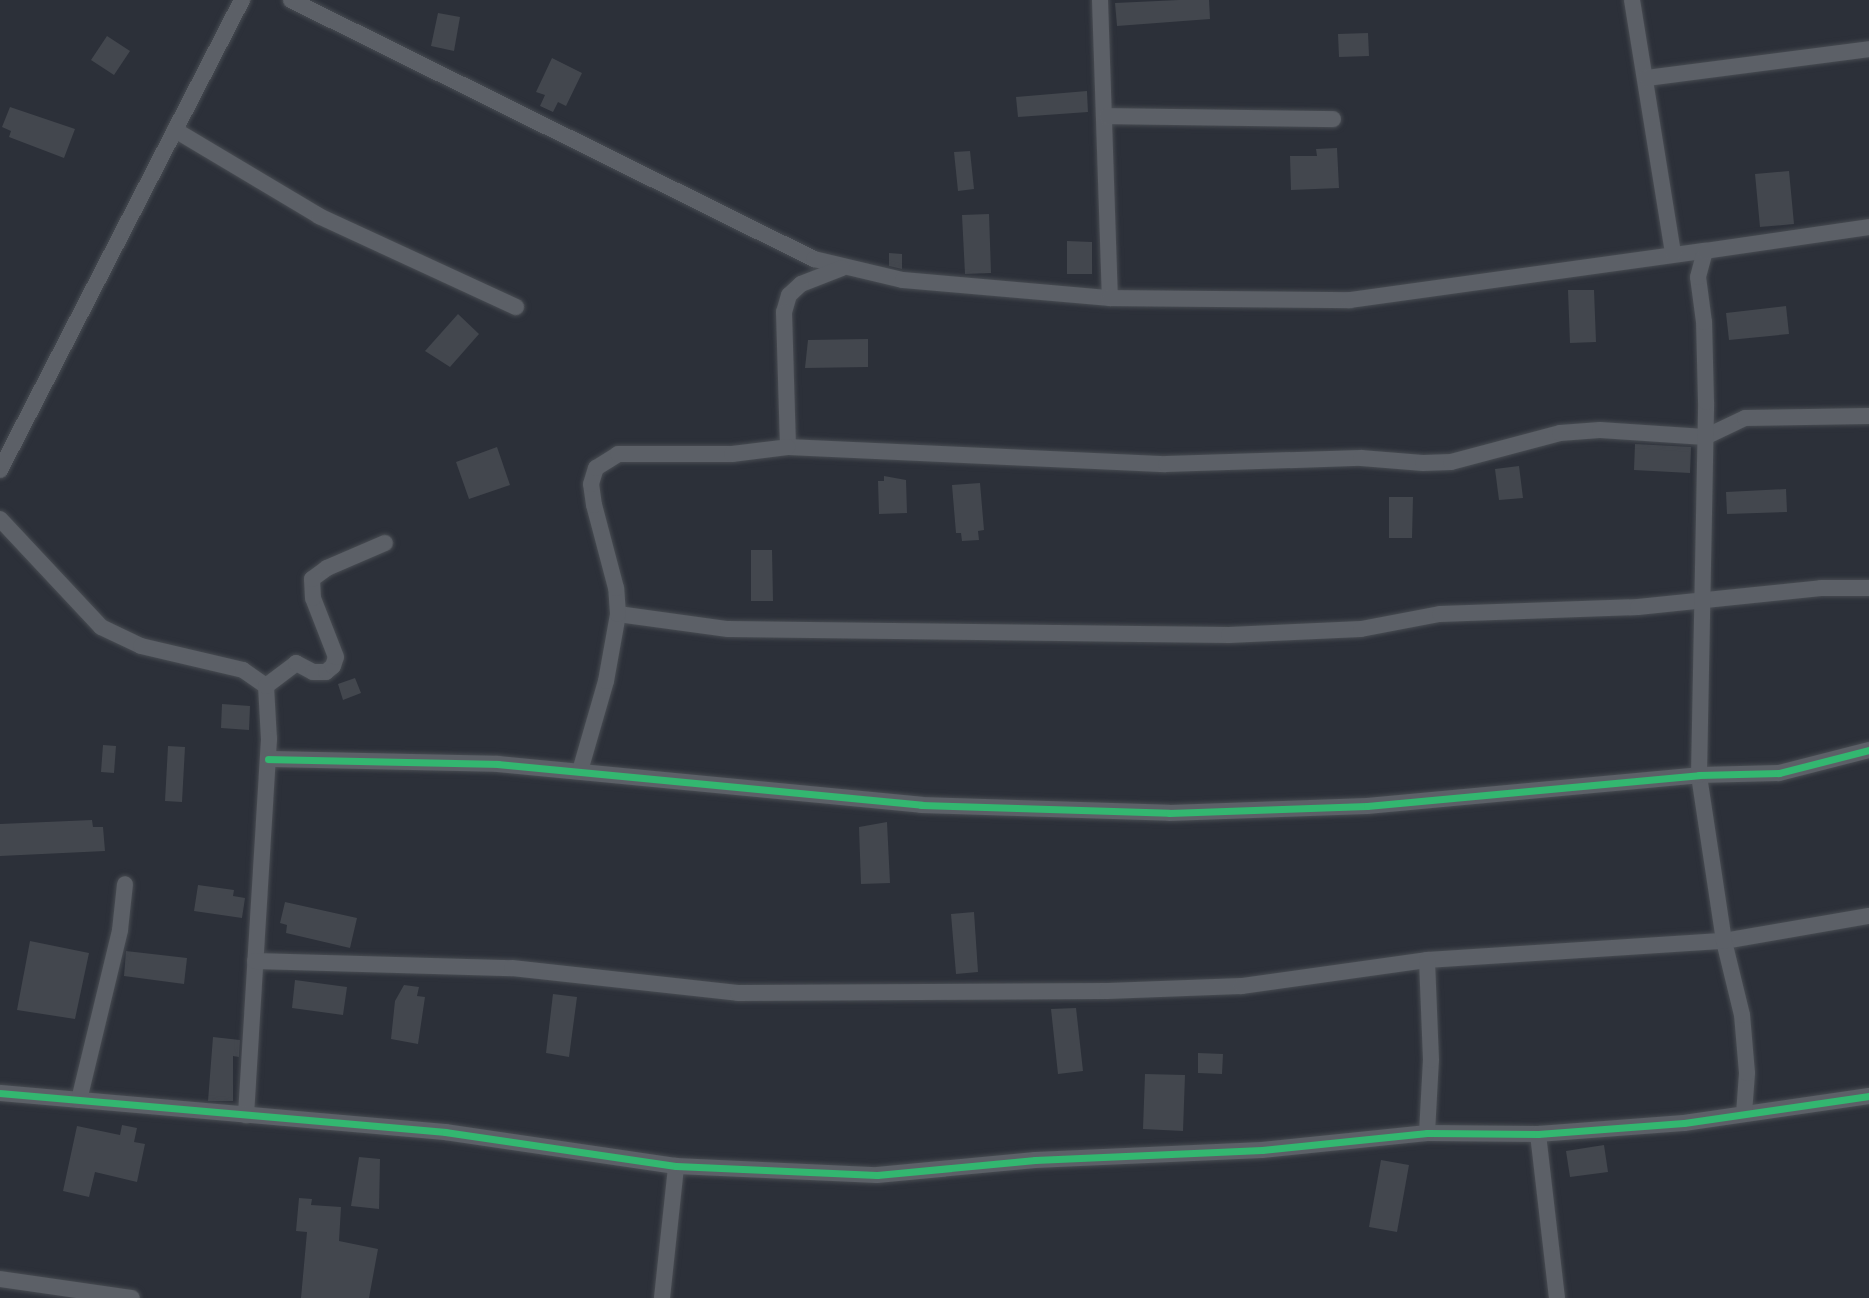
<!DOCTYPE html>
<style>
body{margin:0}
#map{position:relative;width:1869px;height:1298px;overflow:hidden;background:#2c3039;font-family:Overpass,sans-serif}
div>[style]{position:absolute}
.building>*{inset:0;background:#43474e}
.roads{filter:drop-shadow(0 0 2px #484c52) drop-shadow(0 0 2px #484c52)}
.minor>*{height:16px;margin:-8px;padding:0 8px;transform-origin:8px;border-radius:8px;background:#5c6067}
.cycleway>*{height:7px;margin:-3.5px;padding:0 3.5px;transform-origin:3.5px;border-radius:3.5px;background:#33b770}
span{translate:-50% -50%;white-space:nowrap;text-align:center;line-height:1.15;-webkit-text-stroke:6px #1f2734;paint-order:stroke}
</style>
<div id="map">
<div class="building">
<i style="clip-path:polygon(1179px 0,1209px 0,1210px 19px,1117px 26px,1115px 3px)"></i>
<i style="clip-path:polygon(438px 13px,460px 17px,454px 51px,431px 46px)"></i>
<i style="clip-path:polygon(1368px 33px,1369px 56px,1339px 57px,1338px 34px)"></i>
<i style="clip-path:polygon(107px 36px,130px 51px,114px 75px,91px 60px)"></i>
<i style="clip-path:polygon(552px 58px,582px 73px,566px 106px,558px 102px,553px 112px,540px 106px,545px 95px,536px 92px)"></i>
<i style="clip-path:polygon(1087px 91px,1088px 112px,1018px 117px,1016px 97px)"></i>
<i style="clip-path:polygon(10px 107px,75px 129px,64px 158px,9px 137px,11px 131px,2px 127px)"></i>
<i style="clip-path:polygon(1337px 148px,1339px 188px,1291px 190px,1290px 156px,1317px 156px,1316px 149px)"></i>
<i style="clip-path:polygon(970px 151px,974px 189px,958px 191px,954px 152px)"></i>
<i style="clip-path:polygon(1789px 171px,1794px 224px,1760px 227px,1755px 174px)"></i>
<i style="clip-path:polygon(989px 214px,991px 273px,965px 274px,962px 215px)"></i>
<i style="clip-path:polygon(1067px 241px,1092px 242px,1092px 274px,1067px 274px)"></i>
<i style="clip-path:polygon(889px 253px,902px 254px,902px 269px,889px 266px)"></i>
<i style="clip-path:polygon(1568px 290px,1594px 290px,1596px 342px,1570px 343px)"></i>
<i style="clip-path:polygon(1786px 306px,1789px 334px,1729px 340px,1726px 313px)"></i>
<i style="clip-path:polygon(458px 314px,479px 334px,450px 367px,425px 351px)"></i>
<i style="clip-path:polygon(868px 339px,868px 367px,805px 368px,808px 340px)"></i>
<i style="clip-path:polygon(1635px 444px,1691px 447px,1690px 473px,1634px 470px)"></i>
<i style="clip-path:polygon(497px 447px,510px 485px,469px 499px,456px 462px)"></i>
<i style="clip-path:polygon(1519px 466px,1523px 498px,1499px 500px,1495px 469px)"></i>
<i style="clip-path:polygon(884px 476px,906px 480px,907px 513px,879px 514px,878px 481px,884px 481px)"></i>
<i style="clip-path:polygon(980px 483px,984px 530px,978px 531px,979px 540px,962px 541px,961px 533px,956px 533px,952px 485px)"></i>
<i style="clip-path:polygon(1786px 489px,1787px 512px,1727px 514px,1726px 492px)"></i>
<i style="clip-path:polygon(1389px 497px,1413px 497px,1412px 538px,1389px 538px)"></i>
<i style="clip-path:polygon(751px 550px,772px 550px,773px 601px,751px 601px)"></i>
<i style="clip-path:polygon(355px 678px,361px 693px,343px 700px,338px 684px)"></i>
<i style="clip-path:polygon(222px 704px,250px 706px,249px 730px,221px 728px)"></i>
<i style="clip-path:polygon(103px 745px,116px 746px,114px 773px,101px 772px)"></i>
<i style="clip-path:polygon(168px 746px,185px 747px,182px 802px,165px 801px)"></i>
<i style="clip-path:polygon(92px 820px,93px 827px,103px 827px,105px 851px,0 856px,0 824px)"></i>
<i style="clip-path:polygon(887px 822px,890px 883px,861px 884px,859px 827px)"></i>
<i style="clip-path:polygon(198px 885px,234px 890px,233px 896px,245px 898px,242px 918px,194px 911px)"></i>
<i style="clip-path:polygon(285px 902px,357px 918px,350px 948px,286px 933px,287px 925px,280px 923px)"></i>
<i style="clip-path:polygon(974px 912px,978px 972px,956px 974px,951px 914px)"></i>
<i style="clip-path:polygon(30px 941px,89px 953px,75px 1019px,17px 1010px)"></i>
<i style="clip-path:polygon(126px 951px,187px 958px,184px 984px,124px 976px)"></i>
<i style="clip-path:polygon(295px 980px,347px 987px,343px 1015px,292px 1008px)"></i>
<i style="clip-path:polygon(404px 985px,419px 987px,417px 996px,425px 997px,418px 1044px,391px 1039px,395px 1001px)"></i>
<i style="clip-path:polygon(553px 994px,577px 997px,569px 1057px,546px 1053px)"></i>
<i style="clip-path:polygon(1076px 1008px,1083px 1071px,1058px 1074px,1051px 1009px)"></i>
<i style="clip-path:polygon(213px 1037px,240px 1040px,239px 1057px,233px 1056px,233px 1101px,208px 1101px)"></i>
<i style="clip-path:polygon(1198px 1053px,1223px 1054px,1222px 1074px,1198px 1073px)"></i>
<i style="clip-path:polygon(1145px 1074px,1185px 1075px,1183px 1131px,1143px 1129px)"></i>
<i style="clip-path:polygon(122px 1125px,137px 1128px,134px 1142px,145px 1144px,137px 1182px,95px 1172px,89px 1197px,63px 1191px,77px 1126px,120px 1135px)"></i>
<i style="clip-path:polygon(1604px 1145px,1608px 1172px,1570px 1177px,1566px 1151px)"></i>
<i style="clip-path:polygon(359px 1157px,380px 1159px,379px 1209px,351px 1206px)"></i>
<i style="clip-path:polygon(1381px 1160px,1409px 1165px,1397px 1232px,1369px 1227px)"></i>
<i style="clip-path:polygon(299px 1198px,312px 1199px,311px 1205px,341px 1207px,339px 1241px,378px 1249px,369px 1298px,301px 1298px,307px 1232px,296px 1231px)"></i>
</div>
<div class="roads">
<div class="minor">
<i style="left:291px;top:0;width:584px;rotate:26.35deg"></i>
<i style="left:814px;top:259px;width:91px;rotate:13.3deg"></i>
<i style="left:903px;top:280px;width:208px;rotate:5deg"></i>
<i style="left:1100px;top:0;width:298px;rotate:88.1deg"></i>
<i style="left:1110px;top:298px;width:240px;rotate:0.5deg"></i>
<i style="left:1350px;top:300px;width:358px;rotate:-7.9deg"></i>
<i style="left:1632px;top:0;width:257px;rotate:80.8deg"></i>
<i style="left:1647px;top:78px;width:224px;rotate:-7.4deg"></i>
<i style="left:1107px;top:116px;width:226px;rotate:0.8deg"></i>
<i style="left:175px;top:130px;width:168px;rotate:30.8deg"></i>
<i style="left:319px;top:216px;width:217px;rotate:24.8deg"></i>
<i style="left:842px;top:268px;width:44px;rotate:158.7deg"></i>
<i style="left:801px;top:284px;width:16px;rotate:137deg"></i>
<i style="left:789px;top:295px;width:18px;rotate:106deg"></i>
<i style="left:784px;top:312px;width:135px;rotate:88.3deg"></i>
<i style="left:788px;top:447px;width:378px;rotate:2.6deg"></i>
<i style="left:1166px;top:464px;width:195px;rotate:-1.8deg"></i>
<i style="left:1361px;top:458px;width:62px;rotate:4.6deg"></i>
<i style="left:1423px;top:463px;width:28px;rotate:-2deg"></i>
<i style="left:1451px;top:462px;width:113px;rotate:-14.9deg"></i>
<i style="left:1560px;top:433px;width:40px;rotate:-4.3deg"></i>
<i style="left:1600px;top:430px;width:105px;rotate:3.8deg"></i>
<i style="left:1705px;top:437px;width:44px;rotate:-25.4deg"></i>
<i style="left:1745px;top:418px;width:124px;rotate:-0.9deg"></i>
<i style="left:0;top:470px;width:529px;rotate:-62.76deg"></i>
<i style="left:0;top:519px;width:148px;rotate:46.9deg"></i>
<i style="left:101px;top:627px;width:44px;rotate:25.4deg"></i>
<i style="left:141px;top:646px;width:105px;rotate:13.2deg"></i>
<i style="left:243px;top:670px;width:28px;rotate:35deg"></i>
<i style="left:266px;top:686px;width:53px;rotate:86.8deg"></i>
<i style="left:269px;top:739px;width:377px;rotate:93.5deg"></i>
<i style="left:618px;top:614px;width:111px;rotate:7.8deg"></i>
<i style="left:728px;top:629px;width:501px;rotate:0.69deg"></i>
<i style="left:1229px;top:635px;width:132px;rotate:-2.6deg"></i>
<i style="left:1361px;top:629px;width:80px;rotate:-10.8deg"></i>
<i style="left:1440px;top:614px;width:198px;rotate:-2deg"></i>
<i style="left:1638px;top:607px;width:184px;rotate:-5.9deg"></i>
<i style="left:1821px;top:588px;width:48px"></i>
<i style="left:266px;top:686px;width:38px;rotate:-37deg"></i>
<i style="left:296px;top:663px;width:19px;rotate:28deg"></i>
<i style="left:313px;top:672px;width:13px"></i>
<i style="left:326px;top:672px;width:9px;rotate:-41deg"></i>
<i style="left:333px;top:666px;width:9px;rotate:-72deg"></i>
<i style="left:336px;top:657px;width:63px;rotate:-111.3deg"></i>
<i style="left:313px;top:598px;width:19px;rotate:-93deg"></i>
<i style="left:312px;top:579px;width:19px;rotate:-36deg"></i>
<i style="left:327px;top:568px;width:63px;rotate:-23.3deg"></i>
<i style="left:268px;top:759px;width:230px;rotate:1.2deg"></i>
<i style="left:498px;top:764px;width:425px;rotate:5.5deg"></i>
<i style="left:921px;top:805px;width:248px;rotate:1.8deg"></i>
<i style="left:1169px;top:813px;width:198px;rotate:-2deg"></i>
<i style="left:1367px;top:806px;width:333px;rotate:-5.3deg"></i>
<i style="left:1699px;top:775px;width:80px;rotate:-1.4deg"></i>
<i style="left:1779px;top:773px;width:93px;rotate:-14.3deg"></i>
<i style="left:580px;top:771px;width:94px;rotate:-73.9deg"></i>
<i style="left:606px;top:681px;width:68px;rotate:-79.8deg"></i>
<i style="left:618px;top:614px;width:26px;rotate:-94deg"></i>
<i style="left:616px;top:588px;width:86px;rotate:-104.8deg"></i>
<i style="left:594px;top:505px;width:21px;rotate:-98deg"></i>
<i style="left:591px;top:484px;width:17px;rotate:-73deg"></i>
<i style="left:596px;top:468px;width:26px;rotate:-32deg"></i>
<i style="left:618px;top:454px;width:114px"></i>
<i style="left:732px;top:454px;width:56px;rotate:-7.1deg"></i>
<i style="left:255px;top:961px;width:257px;rotate:1.6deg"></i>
<i style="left:512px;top:968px;width:227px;rotate:6.3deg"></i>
<i style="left:738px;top:993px;width:369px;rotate:-0.3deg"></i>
<i style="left:1107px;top:991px;width:135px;rotate:-2.1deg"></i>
<i style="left:1242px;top:986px;width:187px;rotate:-8deg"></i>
<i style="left:1427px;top:960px;width:298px;rotate:-3.7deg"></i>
<i style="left:1724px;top:941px;width:147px;rotate:-9.8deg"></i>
<i style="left:0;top:1093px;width:447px;rotate:5deg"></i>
<i style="left:445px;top:1132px;width:233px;rotate:8.4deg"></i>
<i style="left:676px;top:1166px;width:201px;rotate:2.6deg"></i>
<i style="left:877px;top:1175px;width:159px;rotate:-5.4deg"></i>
<i style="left:1035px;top:1160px;width:227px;rotate:-2.5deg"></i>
<i style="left:1262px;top:1150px;width:166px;rotate:-5.9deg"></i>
<i style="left:1427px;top:1133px;width:111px;rotate:0.5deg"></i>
<i style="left:1538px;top:1134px;width:146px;rotate:-4.3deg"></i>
<i style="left:1684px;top:1123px;width:187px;rotate:-8.3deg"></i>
<i style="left:79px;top:1100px;width:175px;rotate:-76.4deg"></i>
<i style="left:120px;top:930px;width:46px;rotate:-83.8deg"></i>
<i style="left:1744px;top:1114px;width:41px;rotate:-85.8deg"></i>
<i style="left:1747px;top:1073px;width:58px;rotate:-94.9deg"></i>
<i style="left:1742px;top:1015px;width:76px;rotate:-103.7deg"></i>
<i style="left:1724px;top:941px;width:168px;rotate:-98.6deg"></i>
<i style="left:1699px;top:775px;width:373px;rotate:-88.9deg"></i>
<i style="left:1706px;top:402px;width:80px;rotate:-91.4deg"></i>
<i style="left:1704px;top:322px;width:45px;rotate:-97.6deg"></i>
<i style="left:1698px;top:277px;width:27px;rotate:-75deg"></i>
<i style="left:1705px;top:251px;width:166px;rotate:-8.3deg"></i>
<i style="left:1427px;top:1133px;width:73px;rotate:-86.9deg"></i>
<i style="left:1431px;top:1060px;width:100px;rotate:-92.3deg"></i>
<i style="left:1538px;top:1134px;width:165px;rotate:83.4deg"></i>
<i style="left:0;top:1279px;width:133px;rotate:8.2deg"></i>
<i style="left:662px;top:1298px;width:133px;rotate:-83.9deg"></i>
</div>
</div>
<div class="cycleway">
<i style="left:268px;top:759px;width:230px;rotate:1.2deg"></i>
<i style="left:498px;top:764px;width:425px;rotate:5.5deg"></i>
<i style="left:921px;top:805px;width:248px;rotate:1.8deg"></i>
<i style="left:1169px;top:813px;width:198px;rotate:-2deg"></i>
<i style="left:1367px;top:806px;width:333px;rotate:-5.3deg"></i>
<i style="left:1699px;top:775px;width:80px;rotate:-1.4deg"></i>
<i style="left:1779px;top:773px;width:93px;rotate:-14.3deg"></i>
<i style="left:0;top:1093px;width:447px;rotate:5deg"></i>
<i style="left:445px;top:1132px;width:233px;rotate:8.4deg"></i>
<i style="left:676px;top:1166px;width:201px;rotate:2.6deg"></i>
<i style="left:877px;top:1175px;width:159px;rotate:-5.4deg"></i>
<i style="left:1035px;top:1160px;width:227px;rotate:-2.5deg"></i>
<i style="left:1262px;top:1150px;width:166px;rotate:-5.9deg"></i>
<i style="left:1427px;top:1133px;width:111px;rotate:0.5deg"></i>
<i style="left:1538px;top:1134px;width:146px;rotate:-4.3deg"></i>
<i style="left:1684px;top:1123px;width:187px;rotate:-8.3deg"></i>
</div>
</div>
